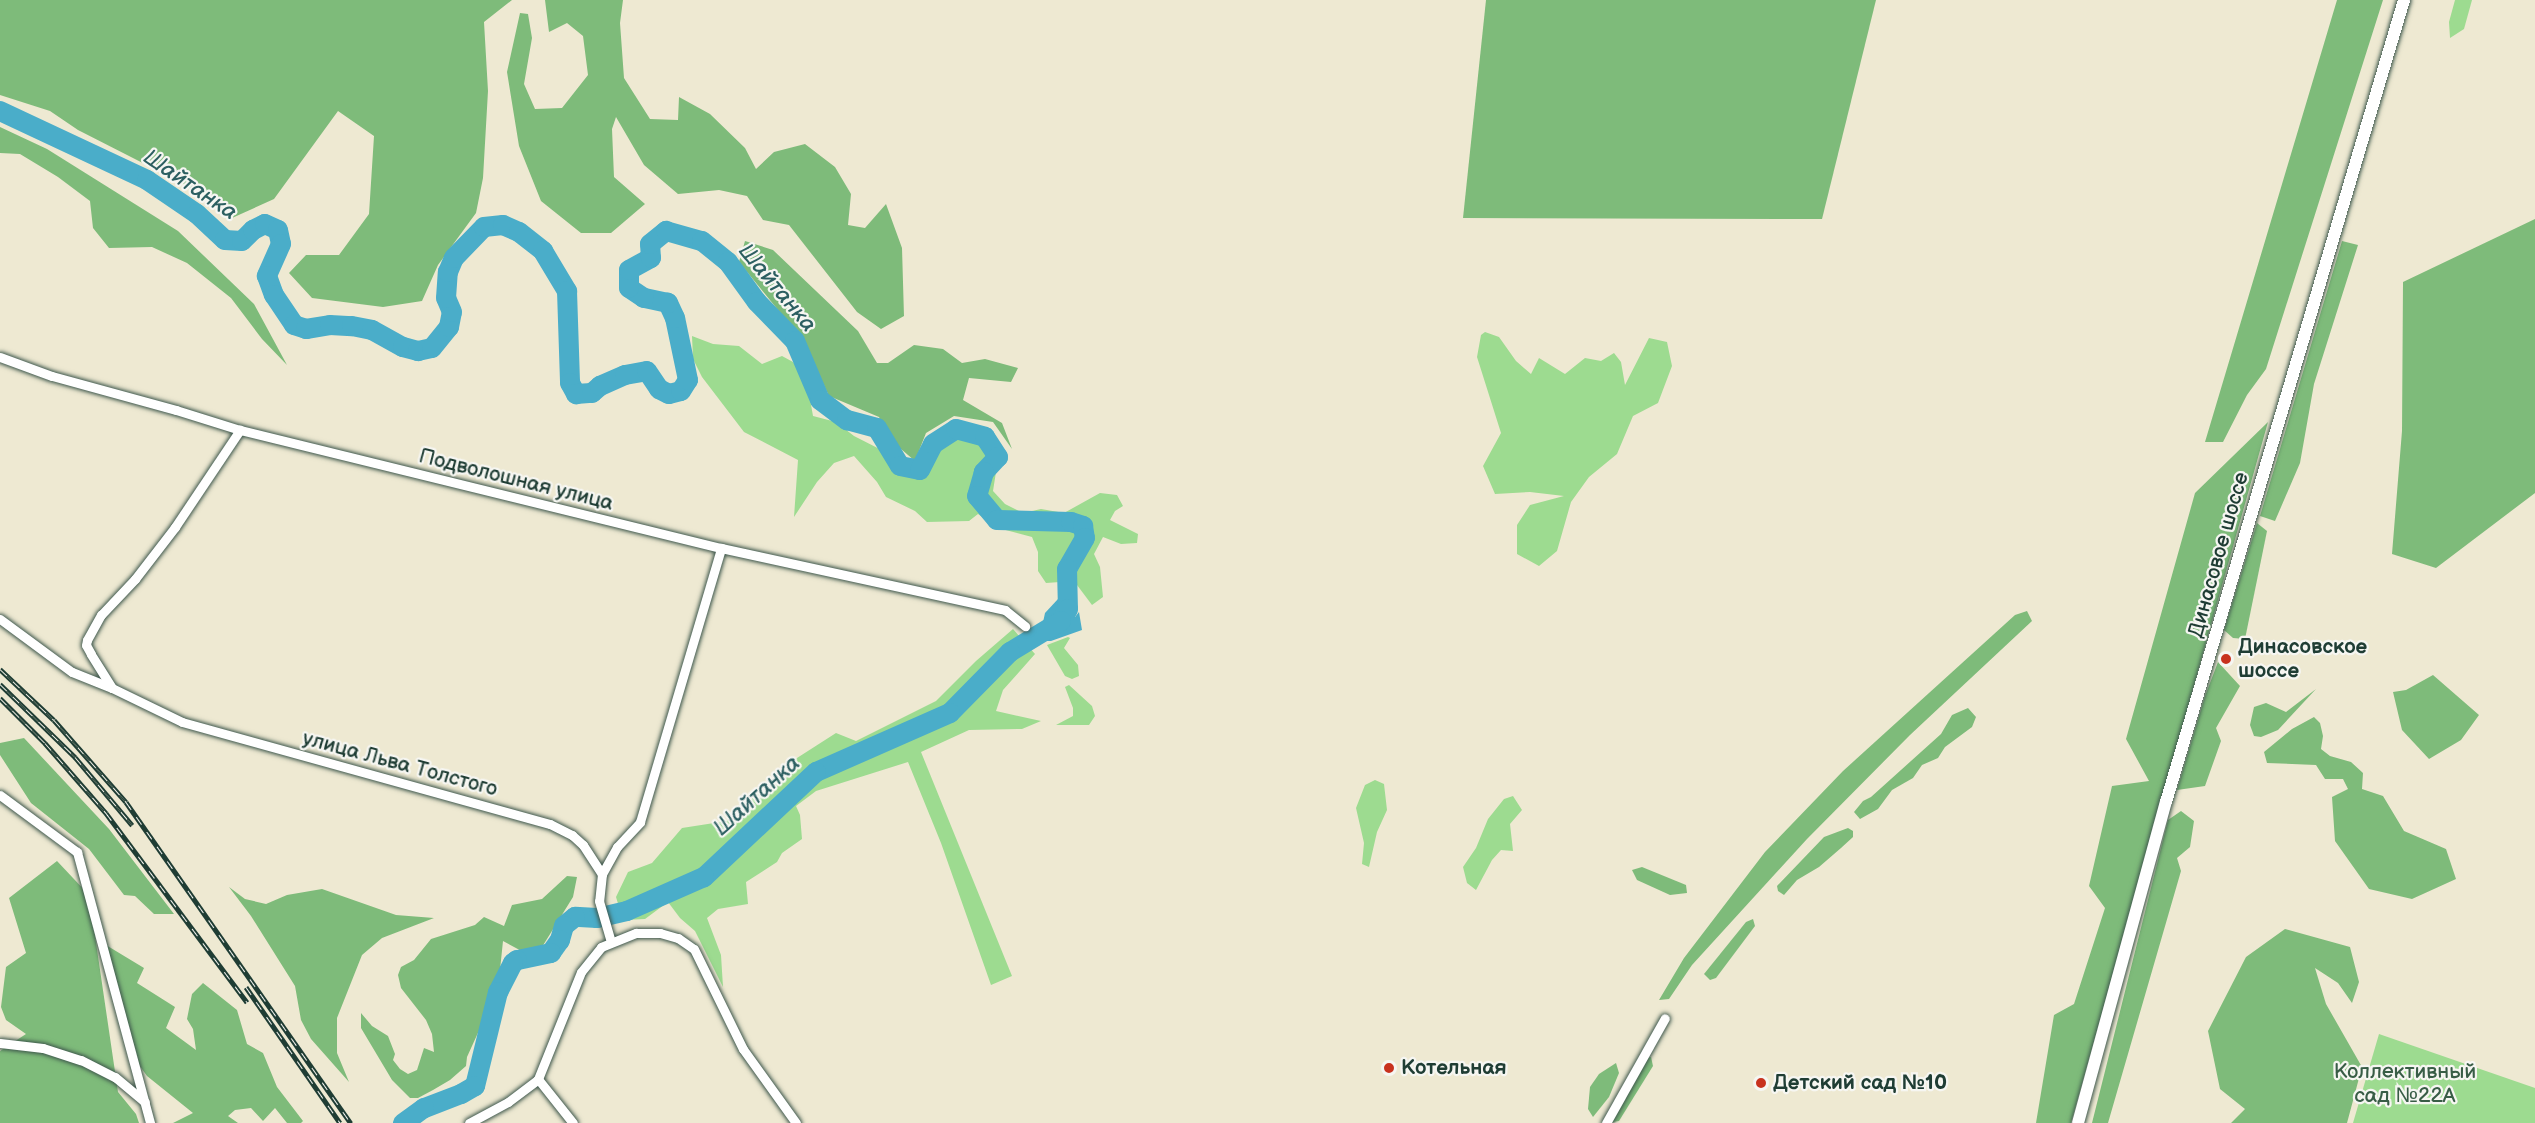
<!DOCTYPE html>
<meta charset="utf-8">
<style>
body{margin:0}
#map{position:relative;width:2535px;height:1123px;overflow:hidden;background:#eee9d2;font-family:"Balsamiq Sans",sans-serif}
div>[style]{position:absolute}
.green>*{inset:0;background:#9ddb90}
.forest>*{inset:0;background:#7ebb7a}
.water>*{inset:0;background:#4aadc9}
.river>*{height:20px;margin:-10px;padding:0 10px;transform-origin:10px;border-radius:10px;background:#4aadc9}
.roads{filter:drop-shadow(0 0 2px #3e574c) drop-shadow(0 0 2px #3e574c)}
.minor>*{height:9px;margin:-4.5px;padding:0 4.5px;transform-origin:4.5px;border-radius:4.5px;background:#fff}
.tertiary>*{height:12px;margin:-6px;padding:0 6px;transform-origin:6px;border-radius:6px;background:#fff}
.rail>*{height:5px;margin-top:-2.5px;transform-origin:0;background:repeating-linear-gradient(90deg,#f6f6f2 0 9px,#1f3d34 0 18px);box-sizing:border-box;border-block:2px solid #1f3d34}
.dots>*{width:16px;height:16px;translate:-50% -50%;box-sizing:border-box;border:3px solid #f6f6f2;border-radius:50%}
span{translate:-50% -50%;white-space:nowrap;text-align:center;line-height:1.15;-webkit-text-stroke:4.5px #f6f6f2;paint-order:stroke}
.street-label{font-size:21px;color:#1f3d34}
.poi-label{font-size:21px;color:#1f3d34;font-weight:700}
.left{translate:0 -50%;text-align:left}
.park-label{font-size:21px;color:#385d46}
.water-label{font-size:22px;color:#2c5f61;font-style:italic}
</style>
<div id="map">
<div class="green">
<i style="clip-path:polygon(2455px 0,2472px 0,2464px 29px,2450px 38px,2449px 22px)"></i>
<i style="clip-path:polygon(1485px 332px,1499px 337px,1516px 361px,1531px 374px,1539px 358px,1565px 374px,1585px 358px,1601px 361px,1614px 353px,1621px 362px,1625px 385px,1649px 338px,1667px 342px,1672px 366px,1658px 403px,1633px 416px,1617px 454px,1589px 477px,1571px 502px,1557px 551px,1539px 566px,1517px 554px,1517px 525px,1530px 505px,1564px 496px,1530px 492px,1495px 494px,1483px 466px,1501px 433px,1477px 357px,1481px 335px)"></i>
<i style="clip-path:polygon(692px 336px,713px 344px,739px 346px,762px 364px,782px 356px,793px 362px,807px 382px,813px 416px,836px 422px,854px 436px,907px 463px,917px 463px,927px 439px,940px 428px,956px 424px,972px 426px,996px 438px,1001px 449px,1003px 461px,996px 472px,993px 491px,1005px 504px,1023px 513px,1041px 509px,1064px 513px,1100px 493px,1117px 495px,1123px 506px,1115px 511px,1110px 520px,1138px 534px,1137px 543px,1121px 544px,1103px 537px,1094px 554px,1100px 567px,1103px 597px,1092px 605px,1074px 581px,1046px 583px,1038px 571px,1038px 552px,1032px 537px,998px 528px,978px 514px,969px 521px,927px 522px,915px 511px,886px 497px,877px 482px,854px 456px,834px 463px,817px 482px,794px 517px,798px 460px,744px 432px,702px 377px,693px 359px)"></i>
<i style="clip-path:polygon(1013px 629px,1035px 654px,1003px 690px,996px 711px,1041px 721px,1022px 729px,969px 730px,921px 752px,1012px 976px,991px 985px,941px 843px,908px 762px,816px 791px,796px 806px,800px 815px,802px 839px,782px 853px,777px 862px,746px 882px,748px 904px,718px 909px,707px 918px,721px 955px,723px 987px,695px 931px,680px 918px,668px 902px,645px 919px,623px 920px,616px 897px,628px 872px,652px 863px,682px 828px,727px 821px,797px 758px,836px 733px,856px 741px,936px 701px,976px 661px)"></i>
<i style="clip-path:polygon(1068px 637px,1070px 638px,1064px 648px,1078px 665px,1079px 676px,1072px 679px,1065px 676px,1047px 645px)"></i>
<i style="clip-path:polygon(1069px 685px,1092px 706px,1095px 716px,1089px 725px,1056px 725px,1073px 716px,1073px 708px,1065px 687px)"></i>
<i style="clip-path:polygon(1375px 780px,1384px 784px,1387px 810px,1377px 832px,1369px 867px,1362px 864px,1364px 843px,1356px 808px,1365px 785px)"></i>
<i style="clip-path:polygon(1513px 796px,1522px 810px,1510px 824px,1513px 851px,1501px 850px,1492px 860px,1476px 890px,1467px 883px,1463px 867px,1476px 848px,1488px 819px,1504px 799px)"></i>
<i style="clip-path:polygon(2379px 1034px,2535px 1088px,2535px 1123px,2353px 1123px)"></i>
</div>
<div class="forest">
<i style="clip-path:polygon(0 0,512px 0,484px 22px,488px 91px,483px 178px,476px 213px,438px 265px,422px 301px,383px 307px,312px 298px,289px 273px,306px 255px,339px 255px,369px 214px,374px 136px,338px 111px,274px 199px,232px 218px,182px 183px,78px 130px,50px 111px,0 95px)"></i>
<i style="clip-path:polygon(545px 0,623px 0,620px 23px,624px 78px,650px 119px,678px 120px,679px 97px,710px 114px,745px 148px,756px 169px,774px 152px,805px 144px,835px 167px,851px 194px,848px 225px,865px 228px,886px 204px,902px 248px,904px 316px,881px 329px,857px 312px,789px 225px,763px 220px,747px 196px,719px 190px,678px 194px,644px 165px,616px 117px,612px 129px,614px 177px,645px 204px,611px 233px,581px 233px,541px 201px,519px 146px,507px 72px,520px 13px,528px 14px,532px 38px,524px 84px,535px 109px,562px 108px,588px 75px,583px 36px,567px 23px,549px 32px)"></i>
<i style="clip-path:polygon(1486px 0,1876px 0,1822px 219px,1463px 218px)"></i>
<i style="clip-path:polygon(2337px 0,2383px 0,2266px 369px,2247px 395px,2223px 442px,2205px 442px)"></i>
<i style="clip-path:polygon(0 127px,47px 149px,178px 231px,254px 304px,287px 365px,262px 339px,231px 298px,187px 263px,152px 247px,109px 248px,93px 228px,90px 201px,58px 177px,20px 154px,0 153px)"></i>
<i style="clip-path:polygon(2535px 219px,2535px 493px,2436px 568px,2392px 554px,2402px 431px,2403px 282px)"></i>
<i style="clip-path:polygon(745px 241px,773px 250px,858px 331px,877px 363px,888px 363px,914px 345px,943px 349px,962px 363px,985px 359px,1018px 368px,1011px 382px,969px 378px,963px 400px,1002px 423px,1012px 449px,993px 422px,954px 416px,926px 433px,915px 461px,894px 443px,879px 417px,829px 396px,804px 342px,739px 262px)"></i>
<i style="clip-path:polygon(2342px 241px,2358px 245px,2314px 384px,2300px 463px,2275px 521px,2260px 516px)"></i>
<i style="clip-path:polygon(2268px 422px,2071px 1123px,2036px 1123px,2054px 1015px,2074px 1004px,2105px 908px,2089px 886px,2112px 786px,2149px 781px,2126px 739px,2195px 493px)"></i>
<i style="clip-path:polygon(2257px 523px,2267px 531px,2245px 639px,2233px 638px,2224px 630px)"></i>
<i style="clip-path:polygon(2027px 611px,2032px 621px,1910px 735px,1807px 839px,1692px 965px,1669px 999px,1659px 1000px,1684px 958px,1765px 852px,1843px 771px,2015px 615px)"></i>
<i style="clip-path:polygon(2218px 662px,2240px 686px,2216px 728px,2221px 741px,2205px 786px,2177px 790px,2205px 696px)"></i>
<i style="clip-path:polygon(2433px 675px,2479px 715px,2461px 740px,2429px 759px,2402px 730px,2393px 692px,2406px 690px)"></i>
<i style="clip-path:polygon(2316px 689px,2278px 730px,2261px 737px,2254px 736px,2250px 725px,2254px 707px,2266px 703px,2286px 712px)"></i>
<i style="clip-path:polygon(1968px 708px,1976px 717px,1972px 727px,1945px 747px,1938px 758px,1922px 765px,1913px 778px,1892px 790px,1878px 809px,1860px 819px,1854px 812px,1863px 801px,1871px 797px,1941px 734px,1952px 715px)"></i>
<i style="clip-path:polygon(2314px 717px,2320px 723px,2323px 736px,2321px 749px,2330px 756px,2351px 762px,2363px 773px,2362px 789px,2383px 796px,2404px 831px,2446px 849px,2456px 879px,2412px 899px,2369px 889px,2335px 841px,2332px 797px,2348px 789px,2343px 779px,2325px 779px,2316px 765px,2267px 763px,2264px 752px,2292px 729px)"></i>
<i style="clip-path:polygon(24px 738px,109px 829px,174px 914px,154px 914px,135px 896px,124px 895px,89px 849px,31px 803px,0 755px,0 743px)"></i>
<i style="clip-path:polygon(2181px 811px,2194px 821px,2190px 847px,2177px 858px,2181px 871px,2108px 1123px,2092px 1123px,2168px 820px)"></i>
<i style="clip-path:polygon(1848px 828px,1853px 831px,1853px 837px,1841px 848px,1819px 867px,1797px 880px,1784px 895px,1778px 891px,1777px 886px,1824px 837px)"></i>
<i style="clip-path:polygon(57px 861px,89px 895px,118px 1092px,136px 1114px,139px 1123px,0 1123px,0 1051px,26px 1034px,6px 1020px,1px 1007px,6px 967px,26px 953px,9px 898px)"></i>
<i style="clip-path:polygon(1642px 867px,1686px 885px,1687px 893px,1670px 895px,1637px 880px,1632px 870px)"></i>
<i style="clip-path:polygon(567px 876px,577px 877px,573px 897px,542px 947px,527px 954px,503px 941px,500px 970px,489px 997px,487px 1013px,467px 1057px,466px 1066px,450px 1080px,433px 1090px,418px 1098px,410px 1098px,392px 1080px,361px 1028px,361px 1013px,372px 1026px,388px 1036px,395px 1054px,393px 1060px,400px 1069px,408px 1074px,417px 1070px,424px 1048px,434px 1052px,432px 1034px,426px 1020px,401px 988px,398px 975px,401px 967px,414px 960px,431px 939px,475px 925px,484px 917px,504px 926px,512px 905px,542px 899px)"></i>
<i style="clip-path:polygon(229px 887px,245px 899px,266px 904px,287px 895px,322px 889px,396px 915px,434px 918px,382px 938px,362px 955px,337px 1018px,337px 1053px,349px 1082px,311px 1039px,301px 1020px,295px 986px,251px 916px)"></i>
<i style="clip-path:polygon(1753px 919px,1755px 926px,1716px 978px,1710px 980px,1704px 974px,1746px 922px)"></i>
<i style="clip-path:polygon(2285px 929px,2350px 947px,2359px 982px,2352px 1003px,2338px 983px,2315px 968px,2326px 1004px,2362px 1067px,2347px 1123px,2231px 1123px,2245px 1109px,2220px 1089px,2208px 1031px,2246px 957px)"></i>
<i style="clip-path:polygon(101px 942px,144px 968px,137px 983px,175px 1007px,166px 1028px,196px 1050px,193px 1029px,187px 1019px,192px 994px,203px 983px,237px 1010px,247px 1044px,263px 1053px,277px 1087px,303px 1121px,301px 1123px,287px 1123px,275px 1108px,263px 1121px,251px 1108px,235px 1110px,228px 1116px,238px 1123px,173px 1123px,193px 1113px,147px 1076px,132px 1055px)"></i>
<i style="clip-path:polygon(1651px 1057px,1653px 1066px,1619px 1121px,1613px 1122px,1613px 1115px,1647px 1058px)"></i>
<i style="clip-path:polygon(1616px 1063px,1619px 1073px,1609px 1097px,1593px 1117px,1588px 1109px,1590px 1087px,1599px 1074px)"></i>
</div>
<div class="water">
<i style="clip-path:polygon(1068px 578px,1075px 617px,1079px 612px,1082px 630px,1051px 641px,1038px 641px,1033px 632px,1042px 627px,1045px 613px,1058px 599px,1061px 583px)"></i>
</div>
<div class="river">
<i style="left:0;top:111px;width:162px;rotate:25.1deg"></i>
<i style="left:147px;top:180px;width:60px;rotate:34.2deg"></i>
<i style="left:197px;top:214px;width:38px;rotate:43deg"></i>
<i style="left:225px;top:240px;width:17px;rotate:3deg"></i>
<i style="left:242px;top:241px;width:16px;rotate:-45deg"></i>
<i style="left:253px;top:230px;width:13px;rotate:-27deg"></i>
<i style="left:265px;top:224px;width:14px;rotate:25deg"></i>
<i style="left:278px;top:230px;width:14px;rotate:78deg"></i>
<i style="left:281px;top:244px;width:35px;rotate:114deg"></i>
<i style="left:267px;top:276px;width:20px;rotate:70deg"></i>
<i style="left:274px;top:295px;width:36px;rotate:56deg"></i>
<i style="left:294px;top:325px;width:13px;rotate:18deg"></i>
<i style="left:306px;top:329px;width:24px;rotate:-9deg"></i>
<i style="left:330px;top:325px;width:22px;rotate:3deg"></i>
<i style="left:352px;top:326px;width:20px;rotate:11deg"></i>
<i style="left:372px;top:330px;width:35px;rotate:29deg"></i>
<i style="left:403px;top:347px;width:16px;rotate:15deg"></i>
<i style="left:418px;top:351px;width:14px;rotate:-12deg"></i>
<i style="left:432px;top:348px;width:27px;rotate:-51deg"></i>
<i style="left:449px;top:327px;width:15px;rotate:-79deg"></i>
<i style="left:452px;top:312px;width:15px;rotate:-113deg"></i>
<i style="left:446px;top:298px;width:26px;rotate:-86deg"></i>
<i style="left:448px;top:272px;width:15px;rotate:-67deg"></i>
<i style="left:454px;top:258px;width:43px;rotate:-45.9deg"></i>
<i style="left:484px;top:227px;width:19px;rotate:-6deg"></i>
<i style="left:503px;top:225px;width:17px;rotate:24deg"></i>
<i style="left:519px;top:232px;width:31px;rotate:38deg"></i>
<i style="left:543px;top:251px;width:47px;rotate:59deg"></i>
<i style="left:567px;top:291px;width:92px;rotate:88.1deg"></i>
<i style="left:570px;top:383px;width:13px;rotate:61deg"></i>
<i style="left:576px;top:394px;width:16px;rotate:-4deg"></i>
<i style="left:592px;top:393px;width:11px;rotate:-41deg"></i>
<i style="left:600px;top:386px;width:27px;rotate:-24deg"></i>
<i style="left:625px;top:375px;width:22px;rotate:-10deg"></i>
<i style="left:647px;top:371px;width:22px;rotate:56deg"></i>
<i style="left:659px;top:389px;width:11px;rotate:27deg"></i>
<i style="left:669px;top:394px;width:12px;rotate:-14deg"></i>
<i style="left:681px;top:391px;width:13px;rotate:-58deg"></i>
<i style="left:688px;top:380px;width:63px;rotate:-101.8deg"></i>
<i style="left:675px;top:318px;width:17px;rotate:-115deg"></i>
<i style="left:668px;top:303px;width:25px;rotate:-168deg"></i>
<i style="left:644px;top:298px;width:18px;rotate:-146deg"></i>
<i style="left:629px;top:288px;width:18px;rotate:-90deg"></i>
<i style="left:629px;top:270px;width:25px;rotate:-29deg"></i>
<i style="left:651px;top:258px;width:14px;rotate:-94deg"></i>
<i style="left:650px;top:244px;width:21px;rotate:-39deg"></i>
<i style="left:666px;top:231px;width:37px;rotate:16deg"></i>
<i style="left:702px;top:241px;width:33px;rotate:39deg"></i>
<i style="left:728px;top:262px;width:49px;rotate:54.1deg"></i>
<i style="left:757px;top:302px;width:54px;rotate:45.7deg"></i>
<i style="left:795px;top:341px;width:64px;rotate:67deg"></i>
<i style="left:820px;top:400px;width:34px;rotate:37deg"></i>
<i style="left:847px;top:420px;width:31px;rotate:15deg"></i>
<i style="left:877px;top:428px;width:44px;rotate:58.8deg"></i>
<i style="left:900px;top:466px;width:20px;rotate:11deg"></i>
<i style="left:920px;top:470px;width:29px;rotate:-63deg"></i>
<i style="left:933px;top:444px;width:27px;rotate:-33deg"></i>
<i style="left:956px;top:429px;width:30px;rotate:15deg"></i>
<i style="left:985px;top:437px;width:24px;rotate:57deg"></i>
<i style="left:998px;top:457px;width:21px;rotate:133deg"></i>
<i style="left:984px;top:472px;width:25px;rotate:106deg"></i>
<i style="left:977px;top:496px;width:31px;rotate:50deg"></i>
<i style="left:997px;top:520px;width:74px;rotate:1.5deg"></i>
<i style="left:1071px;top:522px;width:13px;rotate:18deg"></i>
<i style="left:1083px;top:526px;width:12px;rotate:81deg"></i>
<i style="left:1085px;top:538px;width:36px;rotate:120deg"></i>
<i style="left:1067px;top:569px;width:40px;rotate:88.6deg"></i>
<i style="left:1068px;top:609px;width:14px;rotate:120deg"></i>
<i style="left:1061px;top:621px;width:60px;rotate:148.7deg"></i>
<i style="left:1010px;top:652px;width:86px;rotate:134.5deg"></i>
<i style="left:950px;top:713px;width:146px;rotate:156.2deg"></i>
<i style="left:816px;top:772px;width:154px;rotate:136.8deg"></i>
<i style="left:704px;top:877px;width:84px;rotate:156.2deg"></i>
<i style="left:627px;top:911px;width:31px;rotate:167deg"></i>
<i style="left:597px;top:918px;width:22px;rotate:-177deg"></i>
<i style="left:575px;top:917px;width:14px;rotate:141deg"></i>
<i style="left:564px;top:926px;width:15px;rotate:106deg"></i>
<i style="left:560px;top:940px;width:16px;rotate:125deg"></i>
<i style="left:551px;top:953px;width:35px;rotate:168deg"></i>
<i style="left:517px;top:960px;width:5px;rotate:143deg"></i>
<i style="left:513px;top:963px;width:33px;rotate:117deg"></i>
<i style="left:498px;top:992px;width:97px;rotate:103.7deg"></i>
<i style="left:475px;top:1086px;width:16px;rotate:150deg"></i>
<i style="left:461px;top:1094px;width:40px;rotate:159deg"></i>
<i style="left:424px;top:1108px;width:26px;rotate:144deg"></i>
</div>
<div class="roads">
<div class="minor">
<i style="left:0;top:357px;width:55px;rotate:20.1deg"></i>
<i style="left:52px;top:376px;width:129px;rotate:15.3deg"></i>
<i style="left:176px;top:410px;width:67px;rotate:17.4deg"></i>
<i style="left:240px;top:430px;width:495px;rotate:13.8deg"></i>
<i style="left:721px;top:548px;width:291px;rotate:12.3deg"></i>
<i style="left:1005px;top:610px;width:26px;rotate:39deg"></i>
<i style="left:0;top:619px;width:89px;rotate:36.4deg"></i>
<i style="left:72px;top:672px;width:43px;rotate:21.8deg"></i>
<i style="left:112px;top:688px;width:78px;rotate:25.9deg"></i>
<i style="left:182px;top:722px;width:382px;rotate:15.5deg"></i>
<i style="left:550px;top:824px;width:25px;rotate:27deg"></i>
<i style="left:572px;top:835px;width:15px;rotate:42deg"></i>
<i style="left:583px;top:845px;width:35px;rotate:57deg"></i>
<i style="left:602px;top:874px;width:31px;rotate:-61deg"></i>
<i style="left:617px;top:847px;width:34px;rotate:-47deg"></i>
<i style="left:640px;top:822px;width:286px;rotate:-73.5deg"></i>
<i style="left:112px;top:688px;width:40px;rotate:-122deg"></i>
<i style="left:91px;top:654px;width:10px;rotate:-119deg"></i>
<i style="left:86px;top:645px;width:5px;rotate:-79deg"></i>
<i style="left:87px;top:640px;width:29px;rotate:-61deg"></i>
<i style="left:101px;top:615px;width:50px;rotate:-46.6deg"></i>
<i style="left:135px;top:579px;width:66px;rotate:-52.4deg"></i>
<i style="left:175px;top:527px;width:117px;rotate:-56.2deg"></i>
<i style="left:0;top:795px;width:96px;rotate:36.5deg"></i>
<i style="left:77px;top:852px;width:281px;rotate:74.9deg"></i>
<i style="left:602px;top:874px;width:27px;rotate:96deg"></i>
<i style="left:599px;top:901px;width:43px;rotate:73.7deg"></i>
<i style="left:0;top:1043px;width:43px;rotate:6.6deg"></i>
<i style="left:43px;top:1048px;width:40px;rotate:18deg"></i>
<i style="left:81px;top:1060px;width:38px;rotate:27deg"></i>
<i style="left:115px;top:1077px;width:39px;rotate:40deg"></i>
<i style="left:538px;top:1079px;width:56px;rotate:51.5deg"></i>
<i style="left:469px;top:1123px;width:44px;rotate:-28.3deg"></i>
<i style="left:508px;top:1102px;width:38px;rotate:-37deg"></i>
<i style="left:538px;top:1079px;width:115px;rotate:-68.1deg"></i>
<i style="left:581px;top:972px;width:32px;rotate:-51deg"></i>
<i style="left:601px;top:947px;width:38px;rotate:-22deg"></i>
<i style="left:636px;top:933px;width:24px"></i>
<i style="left:660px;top:933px;width:19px;rotate:16deg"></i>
<i style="left:678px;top:938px;width:19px;rotate:35deg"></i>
<i style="left:694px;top:949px;width:111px;rotate:63.9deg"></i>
<i style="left:743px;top:1049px;width:91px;rotate:54.4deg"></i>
<i style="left:1606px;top:1123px;width:120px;rotate:-60.7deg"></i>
</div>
<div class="tertiary">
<i style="left:2078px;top:1123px;width:333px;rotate:-74.7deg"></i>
<i style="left:2166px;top:802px;width:837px;rotate:-73.47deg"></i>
</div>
</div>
<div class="rail">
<i style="left:0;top:669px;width:74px;rotate:43.4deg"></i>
<i style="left:54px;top:720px;width:109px;rotate:48.7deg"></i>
<i style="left:126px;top:802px;width:392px;rotate:55deg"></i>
<i style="left:0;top:684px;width:105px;rotate:44.2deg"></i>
<i style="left:75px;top:757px;width:89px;rotate:50deg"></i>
<i style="left:0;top:698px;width:64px;rotate:45deg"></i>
<i style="left:45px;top:743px;width:93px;rotate:48.9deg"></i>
<i style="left:106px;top:813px;width:236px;rotate:53.3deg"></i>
<i style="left:246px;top:987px;width:165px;rotate:55.3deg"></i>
</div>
<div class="dots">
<i style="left:2226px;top:659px;background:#c8321e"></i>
<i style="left:1389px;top:1068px;background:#c8321e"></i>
<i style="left:1761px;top:1083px;background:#c8321e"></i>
</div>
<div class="street-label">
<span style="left:516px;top:480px;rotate:14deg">Подволошная улица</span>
<span style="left:2219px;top:555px;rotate:-74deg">Динасовое шоссе</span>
<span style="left:400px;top:764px;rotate:15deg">улица Льва Толстого</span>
</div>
<div class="poi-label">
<span class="left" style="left:2238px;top:659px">Динасовское<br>шоссе</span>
<span class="left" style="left:1401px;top:1068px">Котельная</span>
<span class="left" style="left:1773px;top:1083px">Детский сад №10</span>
</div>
<div class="park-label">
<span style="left:2405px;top:1084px">Коллективный<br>сад №22А</span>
</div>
<div class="water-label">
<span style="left:190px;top:185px;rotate:34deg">Шайтанка</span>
<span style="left:777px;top:288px;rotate:50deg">Шайтанка</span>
<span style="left:757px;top:796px;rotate:-42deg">Шайтанка</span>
</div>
</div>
